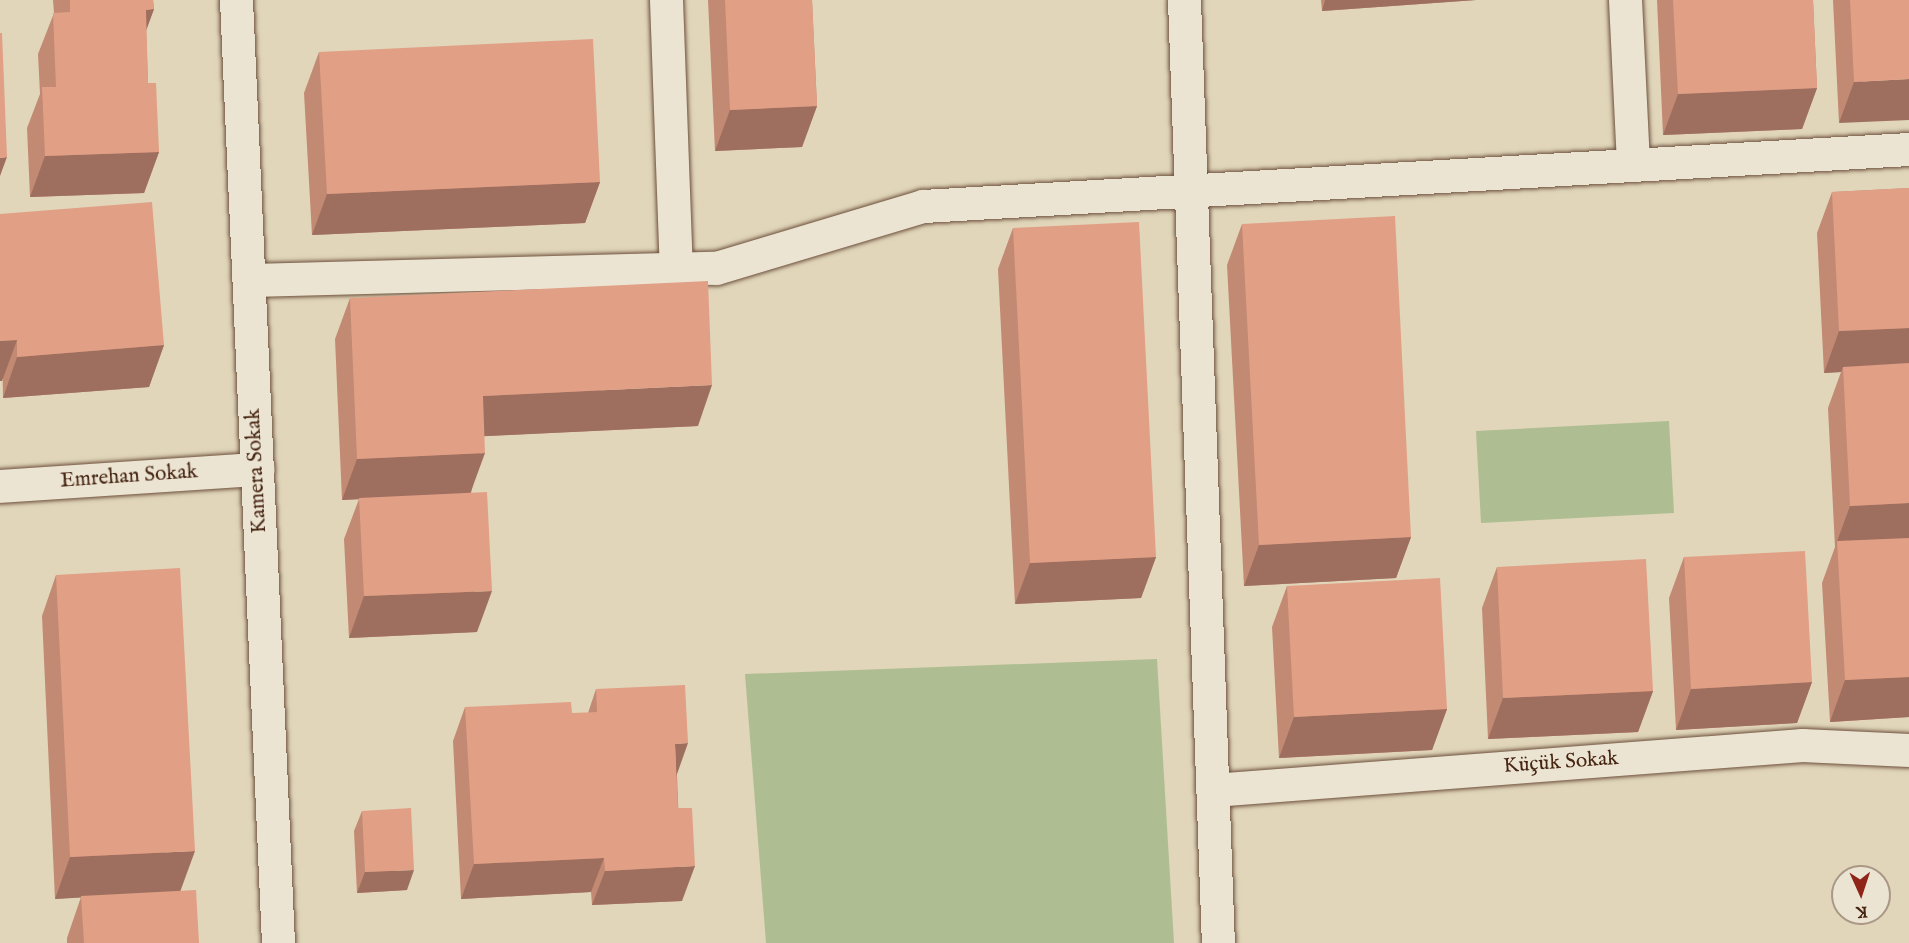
<!DOCTYPE html>
<meta charset="utf-8">
<style>
body{margin:0}
#map{position:relative;width:1909px;height:943px;overflow:hidden;background:#e1d6ba;font-family:"IM FELL English",serif}
div>[style]{position:absolute}
.green>*{inset:0;background:#afbe92}
.roads{filter:drop-shadow(0 0 2px #6d503c) drop-shadow(0 0 2px #6d503c)}
.street>*{height:33px;margin:-16.5px;padding:0 16.5px;transform-origin:16.5px;border-radius:16.5px;background:#ece4d2}
.wall>*{inset:0;background:#c28973}
.shaded-wall>*{inset:0;background:#9e6f5e}
.building>*{inset:0;background:#e19f86}
span{translate:-50% -50%;white-space:nowrap;text-align:center;line-height:1.15;-webkit-text-stroke:5px #ece4d2;paint-order:stroke}
.street-label{font-size:21px;color:#462412}
.north{position:absolute;left:1831px;top:865px;width:60px;height:60px;box-sizing:border-box;background:#ece4d2;border:2px solid #aa9785;border-radius:50%;rotate:177deg;font-size:16px;font-weight:700;line-height:24px;text-align:center;color:#462412}
.north::after{content:'';display:block;margin:auto;width:21px;height:27px;background:#8f2418;clip-path:polygon(50% 0,100% 100%,50% 72%,0 100%)}
</style>
<div id="map">
<div class="green">
<i style="clip-path:polygon(1669px 421px,1674px 513px,1481px 523px,1476px 431px)"></i>
<i style="clip-path:polygon(1157px 659px,1174px 943px,766px 943px,745px 674px)"></i>
</div>
<div class="roads">
<div class="street">
<i style="left:236px;top:0;width:944px;rotate:87.45deg"></i>
<i style="left:666px;top:0;width:269px;rotate:87.9deg"></i>
<i style="left:1184px;top:0;width:944px;rotate:87.94deg"></i>
<i style="left:1625px;top:0;width:164px;rotate:87.2deg"></i>
<i style="left:249px;top:280px;width:467px;rotate:-1.5deg"></i>
<i style="left:716px;top:268px;width:216px;rotate:-16.7deg"></i>
<i style="left:923px;top:206px;width:988px;rotate:-3.31deg"></i>
<i style="left:0;top:486px;width:258px;rotate:-3.8deg"></i>
<i style="left:1213px;top:790px;width:591px;rotate:-4.37deg"></i>
<i style="left:1802px;top:745px;width:107px;rotate:2.7deg"></i>
</div>
</div>
<div class="wall">
<i style="clip-path:polygon(53px 0,153px 0,154px 9px,146px 30px,148px 83px,159px 152px,144px 193px,30px 197px,27px 128px,40px 94px,38px 54px,54px 13px)"></i>
<i style="clip-path:polygon(708px 0,812px 0,817px 106px,802px 147px,715px 151px)"></i>
<i style="clip-path:polygon(1321px 0,1476px 0,1322px 11px)"></i>
<i style="clip-path:polygon(1657px 0,1813px 0,1817px 88px,1802px 129px,1663px 135px)"></i>
<i style="clip-path:polygon(1833px 0,1909px 0,1839px 123px)"></i>
<i style="clip-path:polygon(319px 52px,600px 182px,585px 223px,312px 235px,304px 93px)"></i>
<i style="clip-path:polygon(1909px 188px,1909px 717px,1830px 722px,1822px 583px,1835px 547px,1828px 408px,1841px 372px,1824px 373px,1817px 233px,1832px 192px)"></i>
<i style="clip-path:polygon(0 214px,164px 345px,149px 387px,3px 398px)"></i>
<i style="clip-path:polygon(1242px 224px,1411px 537px,1396px 578px,1244px 586px,1227px 265px)"></i>
<i style="clip-path:polygon(1013px 228px,1156px 557px,1141px 598px,1015px 604px,998px 269px)"></i>
<i style="clip-path:polygon(350px 298px,698px 426px,484px 436px,471px 493px,477px 632px,349px 638px,344px 539px,359px 499px,342px 500px,335px 339px)"></i>
<i style="clip-path:polygon(1684px 557px,1812px 682px,1797px 723px,1676px 730px,1669px 598px)"></i>
<i style="clip-path:polygon(1497px 567px,1653px 691px,1638px 732px,1488px 739px,1482px 608px)"></i>
<i style="clip-path:polygon(56px 575px,180px 891px,199px 943px,67px 943px,67px 938px,81px 897px,55px 899px,42px 616px)"></i>
<i style="clip-path:polygon(1287px 586px,1447px 709px,1432px 750px,1279px 758px,1272px 627px)"></i>
<i style="clip-path:polygon(596px 689px,677px 775px,682px 901px,592px 905px,591px 892px,461px 899px,453px 741px,465px 707px,572px 713px,588px 713px)"></i>
<i style="clip-path:polygon(362px 811px,407px 890px,357px 893px,354px 831px)"></i>
</div>
<div class="shaded-wall">
<i style="clip-path:polygon(1325px 0,1476px 0,1322px 11px)"></i>
<i style="clip-path:polygon(154px 9px,139px 50px,146px 10px)"></i>
<i style="clip-path:polygon(1909px 79px,1909px 120px,1839px 123px,1854px 82px)"></i>
<i style="clip-path:polygon(1817px 88px,1802px 129px,1663px 135px,1678px 94px)"></i>
<i style="clip-path:polygon(817px 106px,802px 147px,715px 151px,730px 110px)"></i>
<i style="clip-path:polygon(159px 152px,144px 193px,30px 197px,45px 156px)"></i>
<i style="clip-path:polygon(7px 157px,0 176px,0 158px)"></i>
<i style="clip-path:polygon(600px 182px,585px 223px,312px 235px,327px 194px)"></i>
<i style="clip-path:polygon(1909px 328px,1909px 368px,1843px 367px,1841px 372px,1824px 373px,1839px 331px)"></i>
<i style="clip-path:polygon(17px 340px,2px 381px,0 381px,0 341px)"></i>
<i style="clip-path:polygon(164px 345px,149px 387px,3px 398px,17px 357px)"></i>
<i style="clip-path:polygon(712px 385px,698px 426px,468px 437px,483px 396px)"></i>
<i style="clip-path:polygon(485px 453px,470px 494px,342px 500px,357px 459px)"></i>
<i style="clip-path:polygon(1909px 503px,1909px 543px,1837px 541px,1835px 547px,1850px 506px)"></i>
<i style="clip-path:polygon(1411px 537px,1396px 578px,1244px 586px,1259px 545px)"></i>
<i style="clip-path:polygon(1156px 557px,1141px 598px,1015px 604px,1030px 563px)"></i>
<i style="clip-path:polygon(492px 591px,477px 632px,349px 638px,364px 596px)"></i>
<i style="clip-path:polygon(1909px 677px,1909px 717px,1830px 722px,1845px 680px)"></i>
<i style="clip-path:polygon(1812px 682px,1797px 723px,1676px 730px,1691px 689px)"></i>
<i style="clip-path:polygon(1653px 691px,1638px 732px,1488px 739px,1503px 698px)"></i>
<i style="clip-path:polygon(1447px 709px,1432px 750px,1279px 758px,1294px 717px)"></i>
<i style="clip-path:polygon(688px 743px,676px 777px,675px 744px)"></i>
<i style="clip-path:polygon(195px 851px,180px 892px,55px 899px,70px 857px)"></i>
<i style="clip-path:polygon(604px 858px,591px 892px,461px 899px,474px 864px)"></i>
<i style="clip-path:polygon(695px 866px,682px 901px,592px 905px,605px 871px)"></i>
<i style="clip-path:polygon(414px 870px,407px 890px,357px 893px,365px 872px)"></i>
</div>
<div class="building">
<i style="clip-path:polygon(70px 0,153px 0,154px 9px,146px 10px,148px 83px,156px 83px,159px 152px,45px 156px,42px 87px,56px 87px,53px 13px,70px 12px)"></i>
<i style="clip-path:polygon(725px 0,812px 0,817px 106px,730px 110px)"></i>
<i style="clip-path:polygon(1673px 0,1813px 0,1817px 88px,1678px 94px)"></i>
<i style="clip-path:polygon(1850px 0,1909px 0,1909px 79px,1854px 82px)"></i>
<i style="clip-path:polygon(0 33px,2px 33px,7px 157px,0 158px)"></i>
<i style="clip-path:polygon(593px 39px,600px 182px,327px 194px,319px 52px)"></i>
<i style="clip-path:polygon(1909px 188px,1909px 328px,1839px 331px,1832px 192px)"></i>
<i style="clip-path:polygon(152px 202px,164px 345px,17px 357px,17px 340px,0 341px,0 214px)"></i>
<i style="clip-path:polygon(1395px 216px,1411px 537px,1259px 545px,1242px 224px)"></i>
<i style="clip-path:polygon(1139px 222px,1156px 557px,1030px 563px,1013px 228px)"></i>
<i style="clip-path:polygon(708px 281px,712px 385px,483px 396px,485px 453px,357px 459px,350px 298px)"></i>
<i style="clip-path:polygon(1909px 363px,1909px 503px,1850px 506px,1843px 367px)"></i>
<i style="clip-path:polygon(487px 492px,492px 591px,364px 596px,359px 498px)"></i>
<i style="clip-path:polygon(1909px 538px,1909px 677px,1845px 680px,1837px 541px)"></i>
<i style="clip-path:polygon(1805px 551px,1812px 682px,1691px 689px,1684px 557px)"></i>
<i style="clip-path:polygon(1646px 559px,1653px 691px,1503px 698px,1497px 567px)"></i>
<i style="clip-path:polygon(180px 568px,195px 851px,70px 857px,56px 575px)"></i>
<i style="clip-path:polygon(1440px 578px,1447px 709px,1294px 717px,1287px 586px)"></i>
<i style="clip-path:polygon(685px 685px,688px 743px,675px 744px,678px 808px,692px 808px,695px 866px,605px 871px,604px 858px,474px 864px,465px 707px,571px 702px,572px 713px,597px 712px,596px 689px)"></i>
<i style="clip-path:polygon(411px 808px,414px 870px,365px 872px,362px 811px)"></i>
<i style="clip-path:polygon(196px 890px,199px 943px,84px 943px,81px 896px)"></i>
</div>
<div class="street-label">
<span style="left:257px;top:471px;rotate:-93deg">Kamera Sokak</span>
<span style="left:129px;top:477px;rotate:-4deg">Emrehan Sokak</span>
<span style="left:1561px;top:763px;rotate:-4deg">Küçük Sokak</span>
</div>
<div class="north">K</div>
</div>
